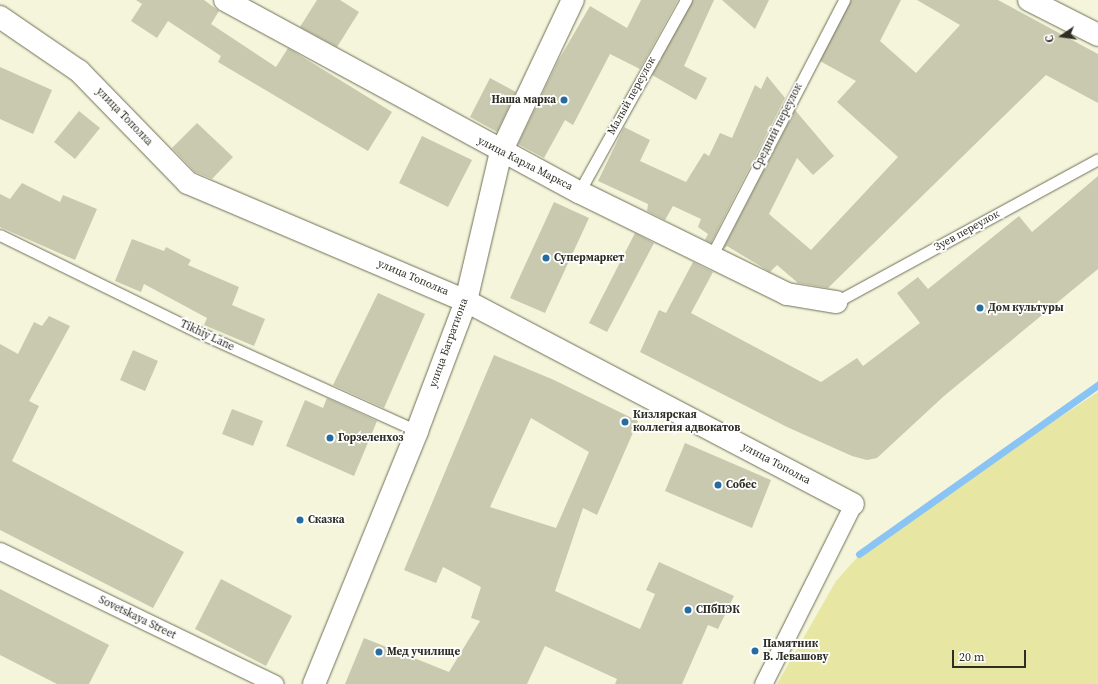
<!DOCTYPE html>
<meta charset="utf-8">
<style>
body{margin:0}
#map{position:relative;width:1098px;height:684px;overflow:hidden;background:#f5f5db;font-family:"Source Serif 4",serif}
div>[style]{position:absolute}
.green>*{inset:0;background:#e7e6a3}
.stream>*{height:7px;margin:-3.5px;padding:0 3.5px;transform-origin:3.5px;border-radius:3.5px;background:#8ac4f5}
.building>*{inset:0;background:#c9c9af}
.roads{filter:drop-shadow(0 0 1px #6f6f57) drop-shadow(0 0 1px #6f6f57)}
.service>*{height:11px;margin:-5.5px;padding:0 5.5px;transform-origin:5.5px;border-radius:5.5px;background:#fff}
.pedestrian>*{height:17px;margin:-8.5px;padding:0 8.5px;transform-origin:8.5px;border-radius:8.5px;background:#fff}
.minor>*{height:22px;margin:-11px;padding:0 11px;transform-origin:11px;border-radius:11px;background:#fff}
.tertiary>*{height:22px;margin:-11px;padding:0 11px;transform-origin:11px;border-radius:11px;background:#fff}
.secondary>*{height:22px;margin:-11px;padding:0 11px;transform-origin:11px;border-radius:11px;background:#fff}
.dots>*{width:11px;height:11px;translate:-50% -50%;box-sizing:border-box;border:2px solid #fff;border-radius:50%}
span{translate:-50% -50%;white-space:nowrap;text-align:center;line-height:1.15;-webkit-text-stroke:3.5px #fff;paint-order:stroke}
.street-label{font-size:11px;color:#2e2e24}
.poi-label{font-size:11px;color:#2e2e24;font-weight:700}
.right{translate:-100% -50%;text-align:right}
.left{translate:0 -50%;text-align:left}
.north{position:absolute;left:1042px;top:16px;width:40px;height:40px;-webkit-text-stroke:3px #fff;paint-order:stroke;rotate:257deg;font-size:11px;font-weight:700;line-height:16px;text-align:center;color:#2e2e24}
.north::after{content:'';display:block;margin:auto;width:14px;height:18px;background:#2e2e24;clip-path:polygon(50% 0,100% 100%,50% 72%,0 100%)}
.scale{position:absolute;left:952px;top:650px;width:74px;height:18px;box-sizing:border-box;border:2px solid #2e2e24;border-top:0;padding-left:5px;font-size:12px;line-height:14px;white-space:nowrap;color:#2e2e24;-webkit-text-stroke:3px #fff;paint-order:stroke}
</style>
<div id="map">
<div class="green">
<i style="clip-path:polygon(1098px 392px,1098px 684px,777px 684px,836px 581px,872px 541px)"></i>
</div>
<div class="stream">
<i style="left:859px;top:554px;width:293px;rotate:-35.3deg"></i>
</div>
<div class="building">
<i style="clip-path:polygon(136px 0,204px 0,219px 11px,211px 24px,276px 67px,288px 48px,392px 112px,368px 151px,218px 62px,221px 56px,168px 21px,157px 38px,131px 21px,142px 4px)"></i>
<i style="clip-path:polygon(317px 0,340px 0,359px 12px,337px 47px,300px 27px)"></i>
<i style="clip-path:polygon(641px 0,678px 0,640px 69px,610px 54px,573px 125px,565px 120px,544px 158px,518px 144px,558px 61px,590px 6px,627px 28px)"></i>
<i style="clip-path:polygon(693px 0,714px 0,684px 66px,707px 78px,696px 100px,652px 75px)"></i>
<i style="clip-path:polygon(722px 0,769px 0,755px 29px)"></i>
<i style="clip-path:polygon(851px 0,901px 0,880px 41px,916px 73px,960px 25px,917px 0,998px 0,1098px 54px,1098px 103px,1046px 75px,828px 288px,798px 283px,777px 265px,770px 272px,727px 246px,723px 249px,795px 110px,834px 156px,813px 175px,797px 158px,769px 214px,811px 250px,898px 157px,837px 102px,856px 81px,820px 61px)"></i>
<i style="clip-path:polygon(0 67px,52px 90px,33px 134px,0 119px)"></i>
<i style="clip-path:polygon(767px 76px,785px 98px,711px 243px,705px 240px,708px 234px,698px 227px,701px 219px,673px 206px,665px 220px,647px 211px,648px 204px,598px 181px,624px 127px,650px 140px,640px 161px,686px 182px,704px 153px,709px 156px,720px 133px,732px 138px,755px 85px,761px 89px)"></i>
<i style="clip-path:polygon(490px 78px,516px 92px,497px 132px,470px 117px)"></i>
<i style="clip-path:polygon(79px 111px,100px 128px,75px 159px,54px 142px)"></i>
<i style="clip-path:polygon(197px 123px,233px 157px,212px 179px,195px 172px,172px 148px)"></i>
<i style="clip-path:polygon(422px 136px,472px 160px,448px 207px,399px 183px)"></i>
<i style="clip-path:polygon(1098px 176px,1098px 269px,944px 396px,877px 458px,867px 460px,852px 456px,787px 427px,640px 352px,659px 310px,666px 313px,693px 262px,713px 272px,691px 313px,821px 382px,857px 358px,863px 366px,920px 323px,897px 293px,918px 277px,928px 289px,1019px 216px,1032px 232px)"></i>
<i style="clip-path:polygon(22px 183px,60px 202px,63px 195px,97px 209px,75px 260px,0 227px,0 194px,10px 199px)"></i>
<i style="clip-path:polygon(554px 202px,589px 218px,545px 313px,510px 298px)"></i>
<i style="clip-path:polygon(635px 233px,654px 243px,607px 332px,589px 323px)"></i>
<i style="clip-path:polygon(132px 239px,164px 251px,166px 247px,191px 260px,188px 265px,239px 287px,232px 305px,265px 319px,254px 346px,204px 325px,207px 318px,144px 284px,141px 292px,115px 281px)"></i>
<i style="clip-path:polygon(378px 293px,425px 314px,384px 408px,333px 385px)"></i>
<i style="clip-path:polygon(49px 316px,70px 326px,29px 401px,39px 406px,12px 461px,184px 552px,153px 608px,0 530px,0 344px,18px 354px,34px 322px,42px 326px)"></i>
<i style="clip-path:polygon(133px 350px,158px 361px,145px 391px,120px 380px)"></i>
<i style="clip-path:polygon(evenodd,494px 355px,554px 380px,638px 421px,597px 515px,583px 508px,555px 591px,640px 629px,655px 594px,646px 590px,659px 562px,734px 596px,718px 629px,708px 625px,682px 684px,615px 684px,617px 679px,545px 646px,527px 684px,345px 684px,364px 638px,449px 672px,480px 621px,471px 618px,481px 587px,443px 567px,436px 583px,404px 570px,494px 355px,531px 418px,589px 452px,556px 528px,490px 507px,531px 418px)"></i>
<i style="clip-path:polygon(327px 398px,377px 421px,354px 476px,286px 446px,305px 400px,323px 408px)"></i>
<i style="clip-path:polygon(232px 409px,263px 421px,253px 446px,222px 434px)"></i>
<i style="clip-path:polygon(685px 443px,771px 480px,752px 528px,665px 491px)"></i>
<i style="clip-path:polygon(221px 579px,292px 616px,266px 666px,195px 629px)"></i>
<i style="clip-path:polygon(0 589px,109px 645px,89px 684px,57px 684px,0 655px)"></i>
</div>
<div class="roads">
<div class="service">
<i style="left:579px;top:192px;width:220px;rotate:-60.9deg"></i>
<i style="left:0;top:235px;width:220px;rotate:26.1deg"></i>
<i style="left:198px;top:332px;width:240px;rotate:24.3deg"></i>
<i style="left:712px;top:255px;width:287px;rotate:-62.6deg"></i>
<i style="left:836px;top:302px;width:298px;rotate:-28.6deg"></i>
</div>
<div class="pedestrian">
<i style="left:0;top:551px;width:305px;rotate:25.8deg"></i>
<i style="left:763px;top:684px;width:201px;rotate:-63.4deg"></i>
</div>
<div class="minor">
<i style="left:225px;top:0;width:403px;rotate:28.5deg"></i>
<i style="left:579px;top:192px;width:232px;rotate:26.1deg"></i>
<i style="left:787px;top:294px;width:50px;rotate:9.3deg"></i>
<i style="left:1029px;top:0;width:77px;rotate:26.9deg"></i>
<i style="left:466px;top:301px;width:437px;rotate:27.7deg"></i>
</div>
<div class="tertiary">
<i style="left:0;top:17px;width:96px;rotate:34.4deg"></i>
<i style="left:79px;top:71px;width:156px;rotate:45.8deg"></i>
<i style="left:188px;top:183px;width:302px;rotate:23deg"></i>
</div>
<div class="secondary">
<i style="left:314px;top:684px;width:273px;rotate:-67.8deg"></i>
<i style="left:417px;top:431px;width:139px;rotate:-69.3deg"></i>
<i style="left:466px;top:301px;width:153px;rotate:-76.8deg"></i>
<i style="left:501px;top:152px;width:168px;rotate:-64.7deg"></i>
</div>
</div>
<div class="dots">
<i style="left:564px;top:100px;background:#256da1"></i>
<i style="left:546px;top:258px;background:#256da1"></i>
<i style="left:980px;top:308px;background:#256da1"></i>
<i style="left:625px;top:422px;background:#256da1"></i>
<i style="left:330px;top:438px;background:#256da1"></i>
<i style="left:718px;top:485px;background:#256da1"></i>
<i style="left:300px;top:520px;background:#256da1"></i>
<i style="left:688px;top:610px;background:#256da1"></i>
<i style="left:755px;top:651px;background:#256da1"></i>
<i style="left:379px;top:652px;background:#256da1"></i>
</div>
<div class="street-label">
<span style="left:632px;top:96px;rotate:-61deg">Малый переулок</span>
<span style="left:124px;top:117px;rotate:46deg">улица Тополка</span>
<span style="left:778px;top:127px;rotate:-63deg">Средний переулок</span>
<span style="left:525px;top:164px;rotate:27deg">улица Карла Маркса</span>
<span style="left:967px;top:231px;rotate:-29deg">Зуев переулок</span>
<span style="left:413px;top:278px;rotate:23deg">улица Тополка</span>
<span style="left:207px;top:336px;rotate:25deg">Tikhiy Lane</span>
<span style="left:449px;top:343px;rotate:-70deg">улица Багратиона</span>
<span style="left:776px;top:464px;rotate:28deg">улица Тополка</span>
<span style="left:137px;top:618px;rotate:26deg">Sovetskaya Street</span>
</div>
<div class="poi-label">
<span class="right" style="left:556px;top:100px">Наша марка</span>
<span class="left" style="left:554px;top:258px">Супермаркет</span>
<span class="left" style="left:988px;top:308px">Дом культуры</span>
<span class="left" style="left:633px;top:422px">Кизлярская<br>коллегия адвокатов</span>
<span class="left" style="left:338px;top:438px">Горзеленхоз</span>
<span class="left" style="left:726px;top:485px">Собес</span>
<span class="left" style="left:308px;top:520px">Сказка</span>
<span class="left" style="left:696px;top:610px">СПбПЭК</span>
<span class="left" style="left:763px;top:651px">Памятник<br>В. Левашову</span>
<span class="left" style="left:387px;top:652px">Мед училище</span>
</div>
<div class="north">С</div>
<div class="scale">20 m</div>
</div>
